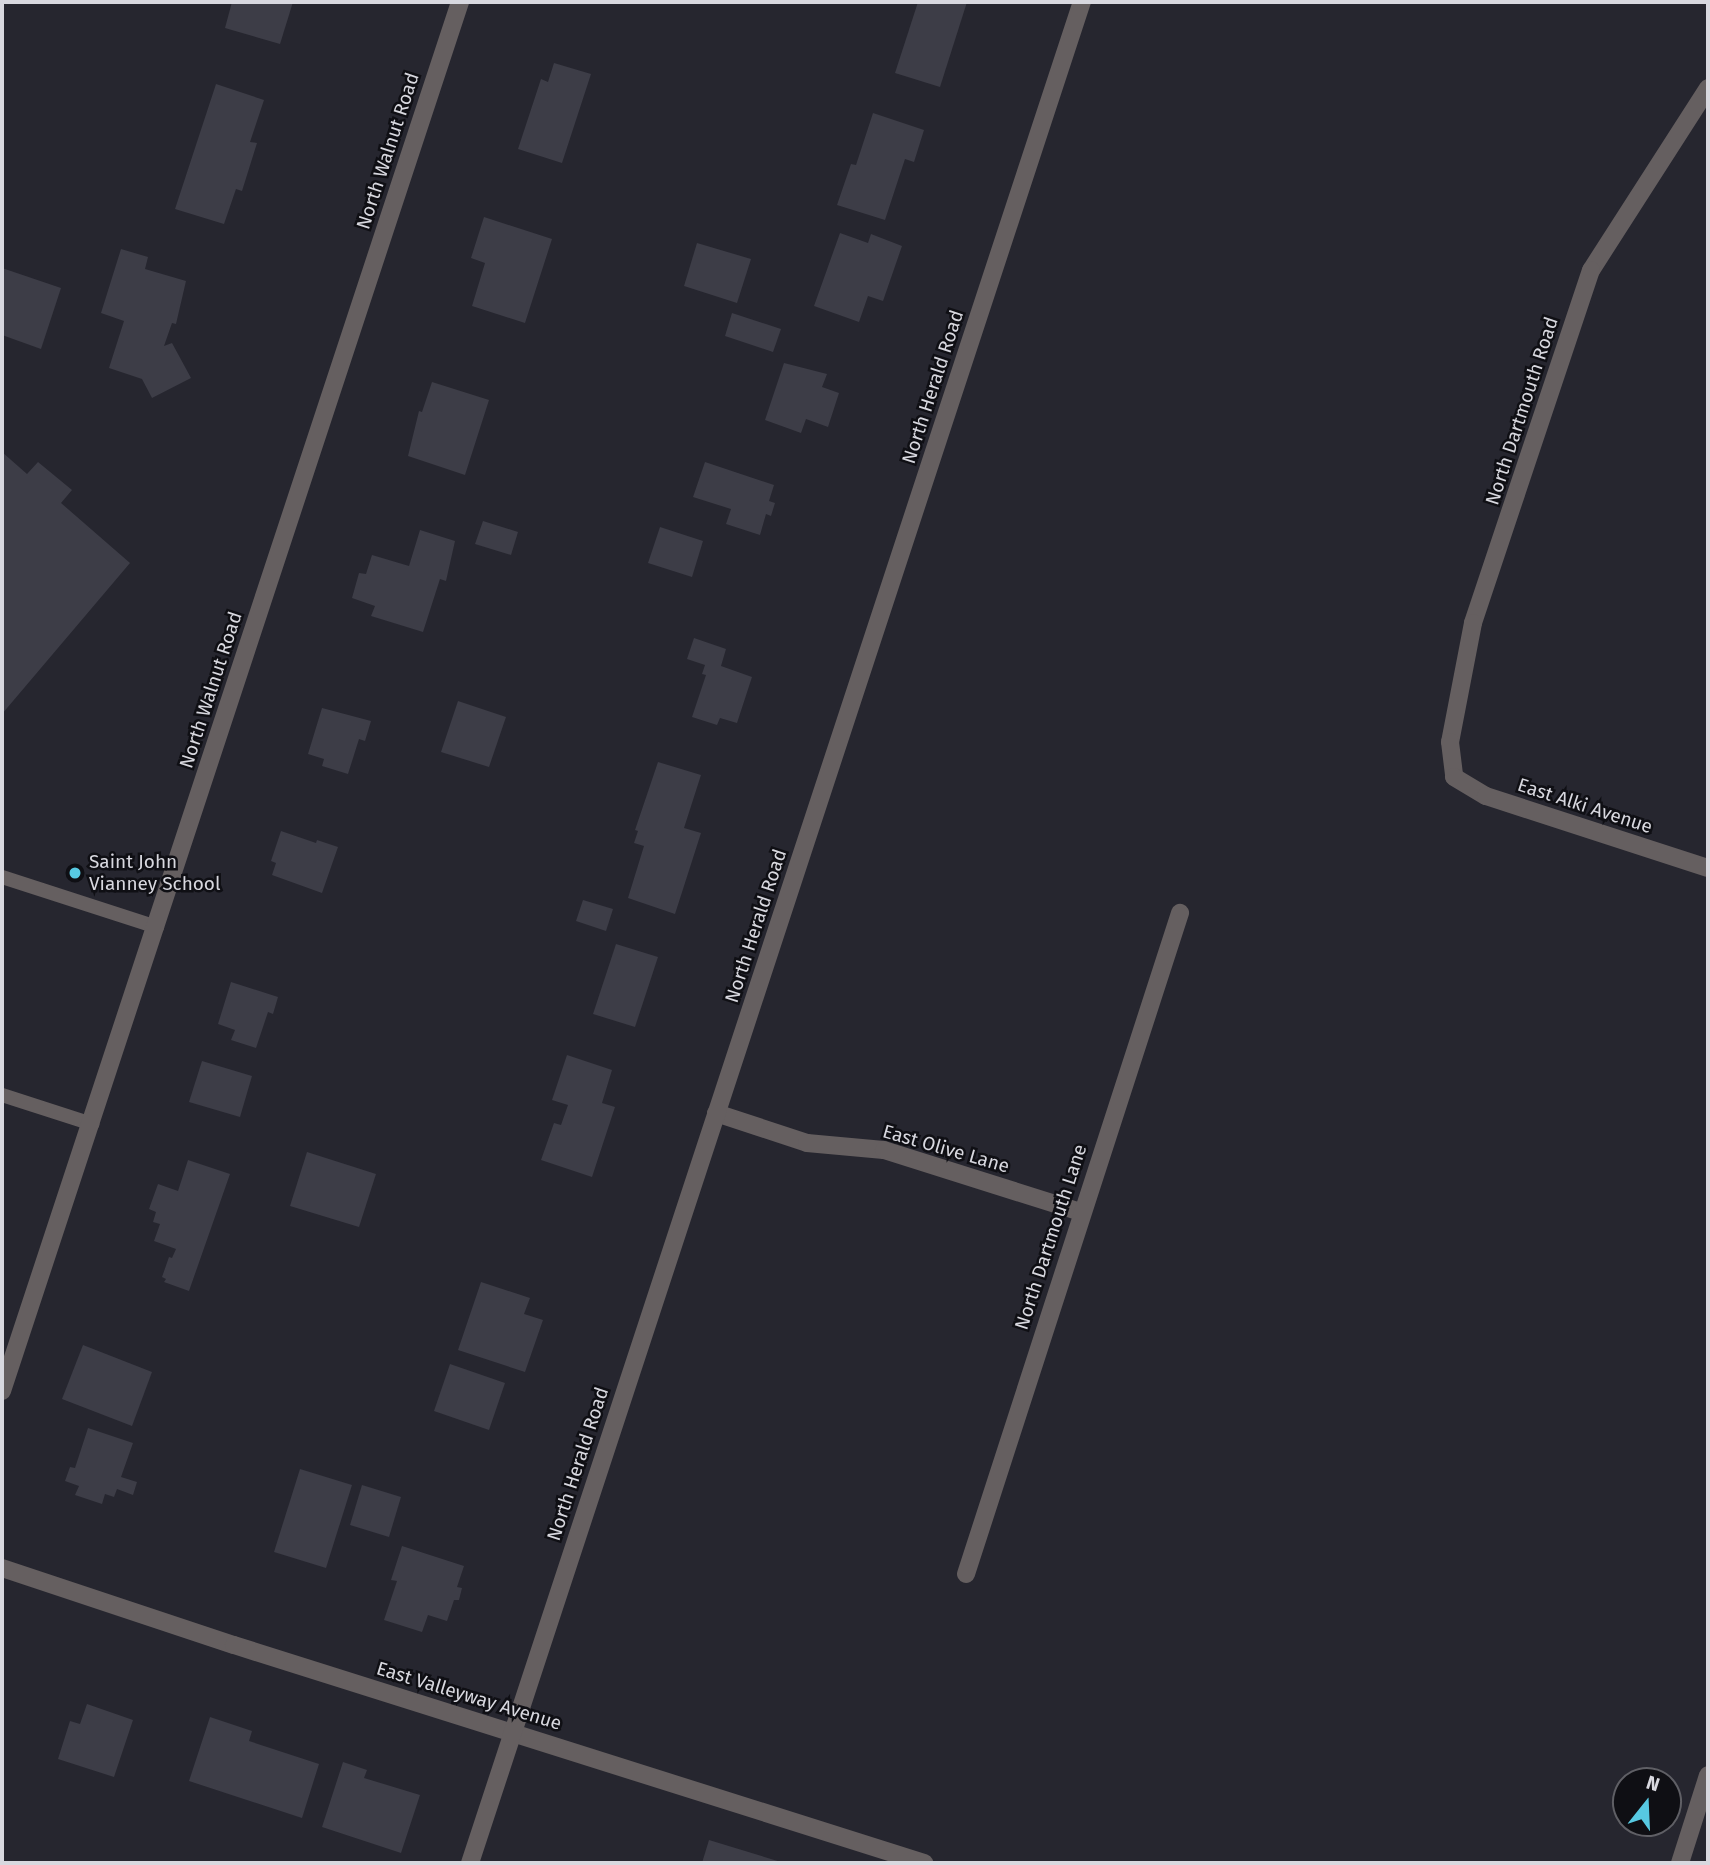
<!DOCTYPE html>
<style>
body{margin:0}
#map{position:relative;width:1710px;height:1865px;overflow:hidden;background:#26262f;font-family:"Fira Sans",sans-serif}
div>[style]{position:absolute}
.building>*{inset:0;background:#3d3d47}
.service>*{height:14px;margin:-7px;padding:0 7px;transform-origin:7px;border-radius:7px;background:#655f60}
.minor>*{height:18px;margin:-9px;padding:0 9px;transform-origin:9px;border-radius:9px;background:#655f60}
.dots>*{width:19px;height:19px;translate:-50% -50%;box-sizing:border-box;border:4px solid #0f0f14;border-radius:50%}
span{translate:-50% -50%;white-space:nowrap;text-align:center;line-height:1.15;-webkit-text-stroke:5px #0f0f14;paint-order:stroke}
.street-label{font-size:19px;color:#d8d8df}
.poi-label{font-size:19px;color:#d8d8df}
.left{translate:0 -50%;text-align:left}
.frame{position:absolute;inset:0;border:4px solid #d8d8df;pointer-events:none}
.north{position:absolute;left:1612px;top:1767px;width:70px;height:70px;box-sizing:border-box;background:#0f0f14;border:2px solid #5f5f65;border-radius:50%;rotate:18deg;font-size:19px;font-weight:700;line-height:28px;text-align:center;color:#d8d8df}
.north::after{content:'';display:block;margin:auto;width:24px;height:32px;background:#57c9e2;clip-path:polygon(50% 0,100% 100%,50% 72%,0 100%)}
</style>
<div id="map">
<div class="building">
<i style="clip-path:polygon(232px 2px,293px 2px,280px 44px,225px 28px)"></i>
<i style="clip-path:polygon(918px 2px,967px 2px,940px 87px,895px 73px)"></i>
<i style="clip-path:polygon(554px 63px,591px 74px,562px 163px,518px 149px,541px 79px,548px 82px)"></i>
<i style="clip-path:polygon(216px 84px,264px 100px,250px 142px,257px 143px,242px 191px,236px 189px,224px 224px,175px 209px)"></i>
<i style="clip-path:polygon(873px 113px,924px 130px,914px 162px,905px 159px,885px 220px,837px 205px,851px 164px,856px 165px)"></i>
<i style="clip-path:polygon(484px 217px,552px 239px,525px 323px,472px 306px,485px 263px,471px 258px)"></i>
<i style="clip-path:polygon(840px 233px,868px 243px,871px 234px,902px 246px,883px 301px,868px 296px,859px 322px,814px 306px)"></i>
<i style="clip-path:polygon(697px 243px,751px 259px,737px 303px,684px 286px)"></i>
<i style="clip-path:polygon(121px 249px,148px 257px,145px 269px,186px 281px,176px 324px,172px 323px,164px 346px,172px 343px,191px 378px,152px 398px,142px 379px,109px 368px,124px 321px,101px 313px)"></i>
<i style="clip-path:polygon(2px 268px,61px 288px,41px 349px,2px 335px)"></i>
<i style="clip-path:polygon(732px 313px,781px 329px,773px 352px,725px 336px)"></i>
<i style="clip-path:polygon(784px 363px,827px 374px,822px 387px,839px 393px,828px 427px,806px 419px,801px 433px,765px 420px)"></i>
<i style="clip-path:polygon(432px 382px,489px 400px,465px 475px,408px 456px,419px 411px,422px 412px)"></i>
<i style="clip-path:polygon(2px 452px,27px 474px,38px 462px,72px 490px,61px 503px,130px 563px,2px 714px)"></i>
<i style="clip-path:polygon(705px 462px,774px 485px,769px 501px,775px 503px,771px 516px,766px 514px,760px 535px,726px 524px,731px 509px,693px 497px)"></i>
<i style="clip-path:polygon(483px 521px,518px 532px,511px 555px,475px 544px)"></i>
<i style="clip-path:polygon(660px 527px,703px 541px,692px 577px,648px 563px)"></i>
<i style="clip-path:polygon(420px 530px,455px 541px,446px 581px,440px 579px,423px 632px,371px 616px,375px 606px,352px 598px,359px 573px,366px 574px,372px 555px,409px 566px)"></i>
<i style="clip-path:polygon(694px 638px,726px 649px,721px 666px,752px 677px,737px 723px,720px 718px,717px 725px,692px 717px,706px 675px,702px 674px,705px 665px,687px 659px)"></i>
<i style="clip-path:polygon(458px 701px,506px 717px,489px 767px,441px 752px)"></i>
<i style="clip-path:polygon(322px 708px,371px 721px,365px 741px,359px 739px,348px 774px,322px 766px,324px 759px,308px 754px)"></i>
<i style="clip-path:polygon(658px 762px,701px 775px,684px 828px,701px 833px,675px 914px,628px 898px,644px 846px,634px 843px,638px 831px,635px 830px)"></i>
<i style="clip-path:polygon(281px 831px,316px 843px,317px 840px,338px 847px,322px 893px,272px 875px,276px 863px,271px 861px)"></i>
<i style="clip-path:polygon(583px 900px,613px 909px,606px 931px,576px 921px)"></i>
<i style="clip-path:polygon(616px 944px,658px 957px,635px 1027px,593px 1014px)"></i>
<i style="clip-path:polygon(231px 982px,278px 997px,273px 1014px,268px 1012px,256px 1048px,231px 1040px,235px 1030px,218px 1024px)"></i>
<i style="clip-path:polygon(567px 1055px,612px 1070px,602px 1103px,615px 1107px,592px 1177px,541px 1160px,554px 1123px,561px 1125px,568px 1105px,552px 1100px)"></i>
<i style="clip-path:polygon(202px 1061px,252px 1076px,240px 1117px,189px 1102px)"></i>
<i style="clip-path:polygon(307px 1152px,376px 1174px,359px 1227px,290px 1206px)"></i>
<i style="clip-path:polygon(188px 1160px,230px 1174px,189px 1291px,164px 1282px,166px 1279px,162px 1277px,169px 1257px,172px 1258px,176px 1249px,154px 1241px,160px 1224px,153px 1222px,156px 1212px,149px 1209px,158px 1184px,178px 1191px)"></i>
<i style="clip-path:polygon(481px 1282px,530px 1298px,524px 1314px,543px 1320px,525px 1372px,458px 1350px)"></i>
<i style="clip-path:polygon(83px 1345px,152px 1372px,132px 1426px,62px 1399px)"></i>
<i style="clip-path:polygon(450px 1364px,505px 1383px,489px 1430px,434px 1411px)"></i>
<i style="clip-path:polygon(88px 1428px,133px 1443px,121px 1477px,137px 1482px,133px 1495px,117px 1489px,114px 1497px,105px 1494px,102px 1504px,75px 1495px,79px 1486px,65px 1481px,70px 1467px,75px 1468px)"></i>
<i style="clip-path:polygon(300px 1469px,352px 1485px,326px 1568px,274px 1552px)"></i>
<i style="clip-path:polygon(362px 1485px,401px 1497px,389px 1537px,350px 1525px)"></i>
<i style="clip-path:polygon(402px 1546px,464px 1566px,457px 1587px,462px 1588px,459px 1600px,454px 1600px,447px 1621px,428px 1615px,422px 1632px,384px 1620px,397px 1581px,391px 1580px)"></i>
<i style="clip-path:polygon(87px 1704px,133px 1720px,114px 1777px,58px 1759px,70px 1721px,80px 1724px)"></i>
<i style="clip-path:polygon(210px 1717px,252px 1731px,249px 1741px,319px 1764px,302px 1818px,189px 1781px)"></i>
<i style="clip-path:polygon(343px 1762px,367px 1770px,364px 1778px,420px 1795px,401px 1853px,322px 1827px)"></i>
<i style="clip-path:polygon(709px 1840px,784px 1863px,702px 1863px)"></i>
</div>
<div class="service">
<i style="left:2px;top:877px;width:163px;rotate:17.9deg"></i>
<i style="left:2px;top:1095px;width:95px;rotate:17.9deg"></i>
</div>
<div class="minor">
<i style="left:1708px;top:88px;width:216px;rotate:122.7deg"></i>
<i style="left:1591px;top:270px;width:372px;rotate:108.5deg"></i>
<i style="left:1473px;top:623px;width:121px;rotate:100.9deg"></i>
<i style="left:1450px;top:742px;width:35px;rotate:83deg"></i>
<i style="left:1454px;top:777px;width:37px;rotate:31deg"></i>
<i style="left:1486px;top:796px;width:233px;rotate:18deg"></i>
<i style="left:716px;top:1113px;width:96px;rotate:18.2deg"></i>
<i style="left:807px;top:1143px;width:77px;rotate:5.2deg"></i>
<i style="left:884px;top:1150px;width:207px;rotate:17.5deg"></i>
<i style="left:2px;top:1391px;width:1463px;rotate:-71.75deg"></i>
<i style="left:2px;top:1568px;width:244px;rotate:18.4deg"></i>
<i style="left:234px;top:1645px;width:724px;rotate:17.53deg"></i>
<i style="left:966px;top:1574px;width:695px;rotate:-72.06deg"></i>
<i style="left:470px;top:1863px;width:1959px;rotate:-71.8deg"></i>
<i style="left:1680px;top:1863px;width:92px;rotate:-72.3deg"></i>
</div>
<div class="dots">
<i style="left:75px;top:873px;background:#57c9e2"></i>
</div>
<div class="street-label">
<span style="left:388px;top:151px;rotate:-72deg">North Walnut Road</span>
<span style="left:933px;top:387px;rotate:-72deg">North Herald Road</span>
<span style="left:1522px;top:411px;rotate:-72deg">North Dartmouth Road</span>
<span style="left:211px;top:690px;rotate:-72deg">North Walnut Road</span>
<span style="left:1585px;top:806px;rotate:18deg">East Alki Avenue</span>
<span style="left:756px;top:926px;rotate:-72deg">North Herald Road</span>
<span style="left:946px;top:1149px;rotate:16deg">East Olive Lane</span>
<span style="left:1051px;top:1237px;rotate:-72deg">North Dartmouth Lane</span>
<span style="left:578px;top:1464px;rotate:-72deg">North Herald Road</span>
<span style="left:469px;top:1696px;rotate:17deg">East Valleyway Avenue</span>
</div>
<div class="poi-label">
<span class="left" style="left:89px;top:873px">Saint John<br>Vianney School</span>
</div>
<div class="frame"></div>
<div class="north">N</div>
</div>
